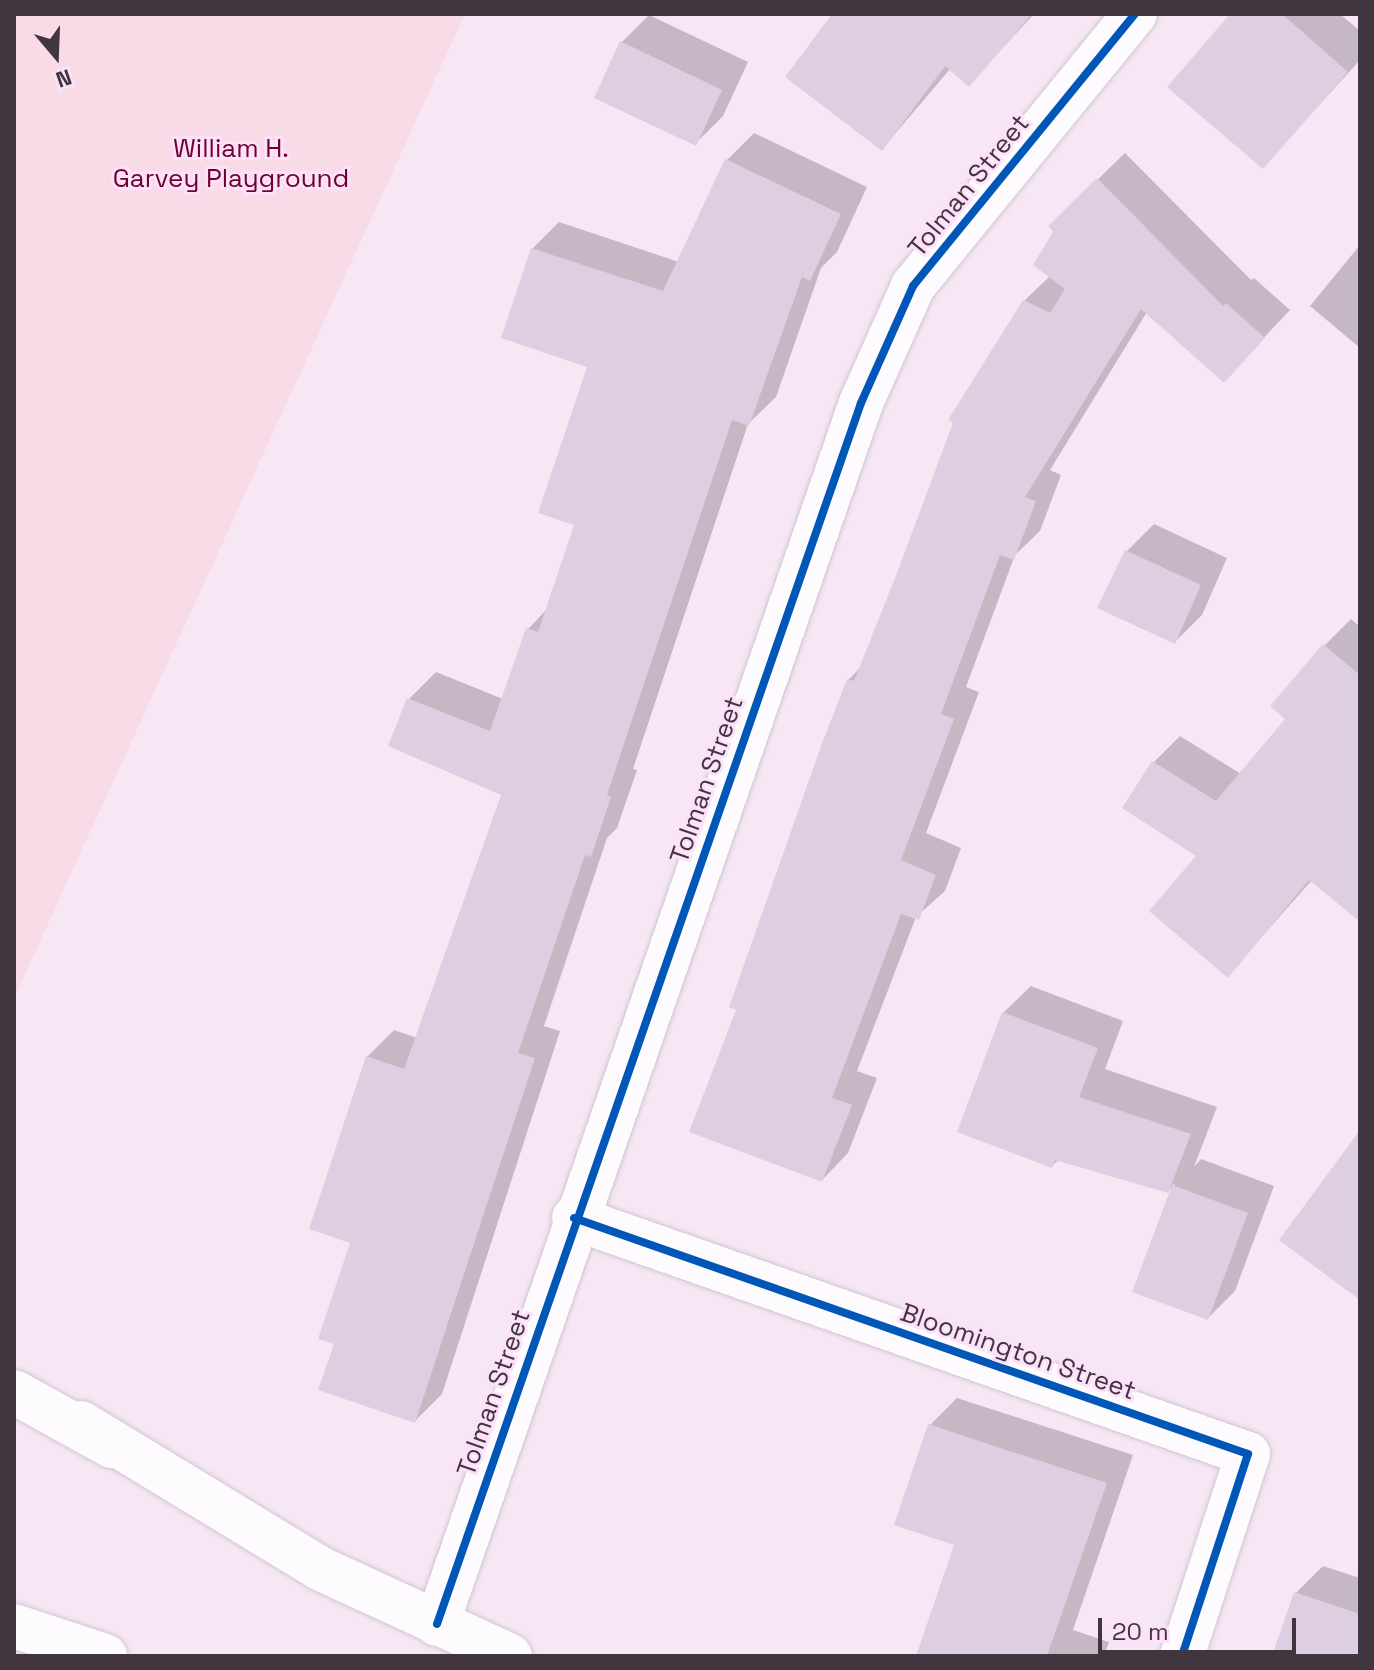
<!DOCTYPE html>
<style>
body{margin:0}
#map{position:relative;width:1374px;height:1670px;overflow:hidden;background:#f7e7f5;font-family:"Space Grotesk",sans-serif}
div>[style]{position:absolute}
.green>*{inset:0;background:#f8dbe6}
.shadow>*{inset:0;background:#0003}
.building>*{inset:0;background:#decee2}
.roads{filter:drop-shadow(0 0 2px #d2c6d1) drop-shadow(0 0 2px #d2c6d1)}
.street>*{height:44px;margin:-22px;padding:0 22px;transform-origin:22px;border-radius:22px;background:#fefbfe}
.primary>*{height:44px;margin:-22px;padding:0 22px;transform-origin:22px;border-radius:22px;background:#fefbfe}
.highway>*{height:44px;margin:-22px;padding:0 22px;transform-origin:22px;border-radius:22px;background:#fefbfe}
.cycleway>*{height:8px;margin:-4px;padding:0 4px;transform-origin:4px;border-radius:4px;background:#0057b8}
span{translate:-50% -50%;white-space:nowrap;text-align:center;line-height:1.15;-webkit-text-stroke:6px #fde1fa;paint-order:stroke}
.park-label{font-size:26px;color:#6d022e}
.street-label{font-size:26px;color:#413640}
.frame{position:absolute;inset:0;border:16px solid #413640;pointer-events:none}
.north{position:absolute;left:16px;top:16px;width:80px;height:80px;-webkit-text-stroke:6px #fde1fa;paint-order:stroke;rotate:161deg;font-size:22px;font-weight:700;line-height:32px;text-align:center;color:#413640}
.north::after{content:'';display:block;margin:auto;width:28px;height:36px;background:#413640;clip-path:polygon(50% 0,100% 100%,50% 72%,0 100%)}
.scale{position:absolute;left:1098px;top:1618px;width:198px;height:36px;box-sizing:border-box;border:4px solid #413640;border-top:0;padding-left:10px;font-size:24px;line-height:28px;white-space:nowrap;color:#413640;-webkit-text-stroke:6px #fde1fa;paint-order:stroke}
</style>
<div id="map">
<div class="green">
<i style="clip-path:polygon(14px 14px,465px 14px,14px 998px)"></i>
</div>
<div class="shadow">
<i style="clip-path:polygon(835px 14px,1034px 14px,969px 84px,951px 68px,882px 149px)"></i>
<i style="clip-path:polygon(1233px 14px,1340px 14px,1360px 31px,1360px 60px,1263px 167px)"></i>
<i style="clip-path:polygon(649px 15px,748px 62px,723px 116px,695px 144px,622px 42px)"></i>
<i style="clip-path:polygon(754px 133px,867px 187px,837px 252px,821px 268px,776px 397px,748px 424px,633px 769px,637px 770px,617px 828px,607px 838px,544px 1026px,560px 1031px,442px 1394px,415px 1421px,336px 1342px,353px 1242px,367px 1057px,394px 1030px,417px 1038px,504px 794px,409px 699px,436px 672px,503px 699px,528px 629px,547px 609px,577px 524px,590px 366px,532px 249px,559px 222px,679px 262px,727px 160px)"></i>
<i style="clip-path:polygon(1125px 153px,1251px 280px,1254px 278px,1290px 310px,1224px 380px,1147px 312px,1050px 470px,1061px 475px,1040px 531px,1015px 555px,966px 687px,979px 692px,926px 833px,961px 848px,945px 891px,916px 917px,857px 1071px,877px 1078px,848px 1153px,822px 1180px,738px 1008px,848px 680px,862px 666px,1024px 301px,1050px 276px,1056px 232px,1050px 226px)"></i>
<i style="clip-path:polygon(1360px 245px,1360px 348px,1310px 306px)"></i>
<i style="clip-path:polygon(1154px 524px,1227px 558px,1202px 615px,1175px 642px,1126px 552px)"></i>
<i style="clip-path:polygon(1351px 619px,1360px 627px,1360px 887px,1312px 880px,1228px 975px,1199px 855px,1124px 808px,1154px 762px,1180px 736px,1241px 774px,1288px 718px,1324px 646px)"></i>
<i style="clip-path:polygon(1031px 986px,1123px 1021px,1105px 1069px,1217px 1107px,1194px 1167px,1201px 1159px,1274px 1186px,1235px 1291px,1208px 1318px,1134px 1291px,1175px 1183px,1168px 1191px,1059px 1159px,1052px 1166px,1003px 1013px)"></i>
<i style="clip-path:polygon(957px 1398px,1133px 1455px,1073px 1630px,1109px 1642px,1104px 1656px,918px 1656px,956px 1544px,930px 1425px)"></i>
<i style="clip-path:polygon(1323px 1566px,1360px 1578px,1360px 1656px,1274px 1656px,1296px 1593px)"></i>
</div>
<div class="building">
<i style="clip-path:polygon(832px 14px,1032px 14px,969px 87px,945px 66px,882px 151px,785px 77px)"></i>
<i style="clip-path:polygon(1230px 14px,1282px 14px,1348px 72px,1263px 169px,1167px 87px)"></i>
<i style="clip-path:polygon(620px 41px,722px 90px,696px 146px,594px 98px)"></i>
<i style="clip-path:polygon(725px 159px,841px 214px,810px 281px,802px 277px,749px 426px,732px 420px,607px 795px,611px 797px,591px 857px,585px 855px,518px 1053px,535px 1058px,415px 1423px,318px 1390px,334px 1344px,318px 1339px,350px 1243px,309px 1229px,366px 1056px,404px 1069px,501px 795px,388px 746px,407px 698px,490px 731px,526px 628px,538px 632px,574px 525px,538px 513px,587px 367px,501px 338px,531px 248px,663px 291px)"></i>
<i style="clip-path:polygon(1097px 178px,1223px 306px,1226px 303px,1265px 338px,1224px 383px,1141px 309px,1025px 497px,1036px 501px,1014px 560px,1000px 555px,941px 714px,954px 719px,901px 860px,936px 875px,919px 920px,901px 914px,832px 1098px,852px 1105px,822px 1182px,689px 1132px,736px 1010px,729px 1007px,821px 746px,847px 679px,854px 681px,897px 573px,953px 423px,948px 420px,1023px 300px,1050px 313px,1065px 289px,1033px 265px,1053px 232px,1048px 226px)"></i>
<i style="clip-path:polygon(1125px 550px,1201px 585px,1175px 644px,1097px 608px)"></i>
<i style="clip-path:polygon(1323px 644px,1360px 675px,1360px 922px,1309px 880px,1228px 978px,1149px 911px,1196px 856px,1122px 808px,1152px 761px,1216px 801px,1285px 719px,1270px 706px)"></i>
<i style="clip-path:polygon(1002px 1012px,1098px 1048px,1079px 1097px,1191px 1134px,1168px 1193px,1055px 1160px,1052px 1168px,957px 1132px)"></i>
<i style="clip-path:polygon(1360px 1130px,1360px 1300px,1279px 1240px)"></i>
<i style="clip-path:polygon(1172px 1185px,1248px 1213px,1208px 1320px,1132px 1292px)"></i>
<i style="clip-path:polygon(928px 1424px,1107px 1483px,1047px 1656px,916px 1656px,954px 1545px,894px 1525px)"></i>
<i style="clip-path:polygon(1294px 1592px,1360px 1614px,1360px 1656px,1272px 1656px)"></i>
</div>
<div class="roads">
<div class="street">
<i style="left:574px;top:1218px;width:714px;rotate:19.3deg"></i>
<i style="left:1248px;top:1454px;width:213px;rotate:108.1deg"></i>
<i style="left:437px;top:1624px;width:1293px;rotate:-70.85deg"></i>
<i style="left:861px;top:403px;width:128px;rotate:-66deg"></i>
<i style="left:913px;top:286px;width:351px;rotate:-50.8deg"></i>
</div>
<div class="primary">
<i style="left:81px;top:1423px;width:281px;rotate:31.3deg"></i>
<i style="left:321px;top:1569px;width:208px;rotate:24.7deg"></i>
<i style="left:14px;top:1626px;width:96px;rotate:18.2deg"></i>
</div>
<div class="highway">
<i style="left:14px;top:1392px;width:112px;rotate:28.9deg"></i>
</div>
</div>
<div class="cycleway">
<i style="left:574px;top:1218px;width:714px;rotate:19.3deg"></i>
<i style="left:1248px;top:1454px;width:213px;rotate:108.1deg"></i>
<i style="left:437px;top:1624px;width:1293px;rotate:-70.85deg"></i>
<i style="left:861px;top:403px;width:128px;rotate:-66deg"></i>
<i style="left:913px;top:286px;width:351px;rotate:-50.8deg"></i>
</div>
<div class="park-label">
<span style="left:231px;top:164px">William H.<br>Garvey Playground</span>
</div>
<div class="street-label">
<span style="left:969px;top:186px;rotate:-51deg">Tolman Street</span>
<span style="left:707px;top:780px;rotate:-71deg">Tolman Street</span>
<span style="left:1018px;top:1352px;rotate:19deg">Bloomington Street</span>
<span style="left:494px;top:1393px;rotate:-71deg">Tolman Street</span>
</div>
<div class="frame"></div>
<div class="north">N</div>
<div class="scale">20 m</div>
</div>
